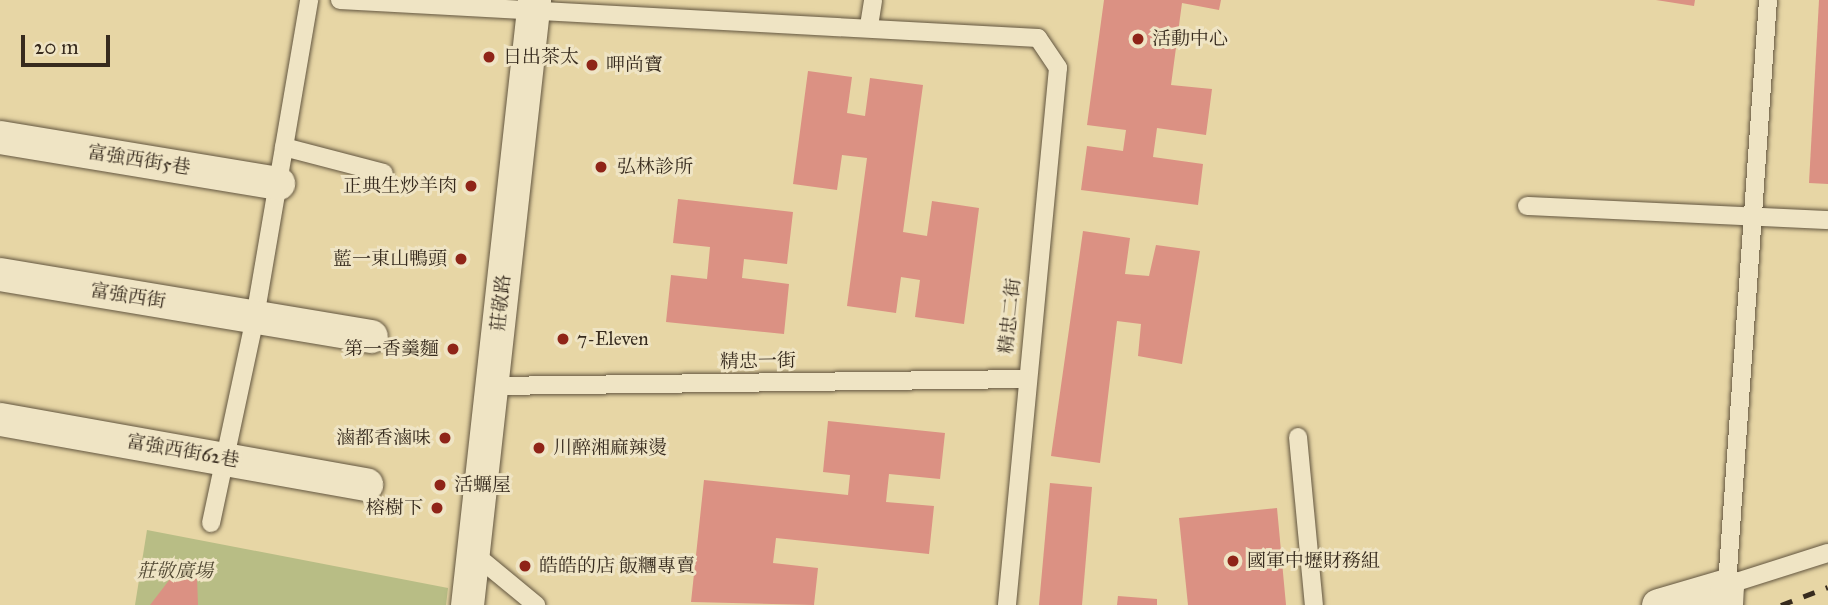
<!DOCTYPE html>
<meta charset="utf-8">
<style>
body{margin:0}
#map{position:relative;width:1828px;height:605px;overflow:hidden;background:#e7d6a5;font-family:"IM FELL Great Primer","Noto Serif TC",serif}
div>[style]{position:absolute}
.green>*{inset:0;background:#b8bd85}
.building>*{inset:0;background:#db9183}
.roads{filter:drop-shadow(0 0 2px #635640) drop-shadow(0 0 2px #635640)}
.lane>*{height:18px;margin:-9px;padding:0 9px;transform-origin:9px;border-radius:9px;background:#efe4c4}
.street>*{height:33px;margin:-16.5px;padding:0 16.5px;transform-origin:16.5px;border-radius:16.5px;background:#efe4c4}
.rail>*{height:5px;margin-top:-2.5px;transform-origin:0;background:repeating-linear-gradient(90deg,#372b1e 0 12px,transparent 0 24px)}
.dots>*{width:19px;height:19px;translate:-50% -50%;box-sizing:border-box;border:4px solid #efe4c4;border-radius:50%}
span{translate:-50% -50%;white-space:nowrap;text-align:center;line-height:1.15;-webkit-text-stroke:6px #efe4c4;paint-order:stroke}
.poi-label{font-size:19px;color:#372b1e}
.left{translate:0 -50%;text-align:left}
.right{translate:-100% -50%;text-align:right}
.street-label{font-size:19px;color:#372b1e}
.park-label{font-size:19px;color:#514833;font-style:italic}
.scale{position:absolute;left:21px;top:35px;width:89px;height:32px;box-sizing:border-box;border:4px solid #372b1e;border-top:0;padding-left:9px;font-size:21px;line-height:24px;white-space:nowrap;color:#372b1e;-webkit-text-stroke:5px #efe4c4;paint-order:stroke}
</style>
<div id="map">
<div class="green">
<i style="clip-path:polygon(147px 530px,448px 588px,446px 605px,135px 605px)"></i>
</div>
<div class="building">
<i style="clip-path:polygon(1104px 0,1221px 0,1219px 10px,1182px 3px,1171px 85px,1212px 89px,1206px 135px,1157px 128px,1153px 157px,1203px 164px,1198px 205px,1081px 190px,1087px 146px,1123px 151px,1126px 130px,1087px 125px)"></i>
<i style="clip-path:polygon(1656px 0,1695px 0,1694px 6px)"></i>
<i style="clip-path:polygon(1819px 0,1828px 0,1828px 184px,1809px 183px)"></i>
<i style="clip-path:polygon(808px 71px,852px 77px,847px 113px,865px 116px,870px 78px,923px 85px,903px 232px,927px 236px,932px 201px,979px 208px,964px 324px,915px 317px,920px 280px,901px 277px,896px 313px,847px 306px,867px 158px,842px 155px,837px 190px,793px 184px)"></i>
<i style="clip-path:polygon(678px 199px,793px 212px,787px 264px,744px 259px,742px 278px,789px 284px,784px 334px,666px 322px,671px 275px,707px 279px,710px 247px,673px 243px)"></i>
<i style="clip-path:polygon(1083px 231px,1130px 238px,1125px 274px,1149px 276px,1156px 245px,1200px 251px,1182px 364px,1138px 356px,1141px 324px,1117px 321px,1100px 463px,1051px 456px)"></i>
<i style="clip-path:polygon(828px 421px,945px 433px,940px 479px,889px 474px,886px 502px,934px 506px,929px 554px,776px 538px,773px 563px,818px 568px,814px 605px,691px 602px,704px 480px,848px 495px,850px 475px,823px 472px)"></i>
<i style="clip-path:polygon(1050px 483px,1092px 487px,1082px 605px,1039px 605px)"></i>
<i style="clip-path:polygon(1277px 508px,1286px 605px,1188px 605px,1179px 518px)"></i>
<i style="clip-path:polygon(197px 577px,198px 605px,150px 605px,170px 579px)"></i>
<i style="clip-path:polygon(1118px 596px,1157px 599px,1157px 605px,1117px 605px)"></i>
</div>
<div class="roads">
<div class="lane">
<i style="left:340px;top:0;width:699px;rotate:3.12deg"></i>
<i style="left:1038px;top:38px;width:36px;rotate:56deg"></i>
<i style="left:1058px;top:68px;width:539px;rotate:95.43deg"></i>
<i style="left:1768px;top:0;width:586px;rotate:94.01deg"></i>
<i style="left:1727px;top:585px;width:106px;rotate:-17.6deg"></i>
<i style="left:869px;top:26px;width:26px;rotate:-81deg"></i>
<i style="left:284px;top:147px;width:103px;rotate:14.6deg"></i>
<i style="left:1527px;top:206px;width:301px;rotate:2.7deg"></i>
<i style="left:492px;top:386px;width:533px;rotate:-0.75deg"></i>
<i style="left:1298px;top:437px;width:169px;rotate:84.6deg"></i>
<i style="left:211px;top:523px;width:211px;rotate:-77.9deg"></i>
<i style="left:255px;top:317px;width:322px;rotate:-80.3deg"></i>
<i style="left:473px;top:553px;width:82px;rotate:39.5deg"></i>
</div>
<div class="street">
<i style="left:0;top:137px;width:282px;rotate:9.4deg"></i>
<i style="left:0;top:274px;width:376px;rotate:9.5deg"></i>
<i style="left:0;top:419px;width:372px;rotate:10.1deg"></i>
<i style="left:467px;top:605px;width:609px;rotate:-83.68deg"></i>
<i style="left:1658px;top:605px;width:72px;rotate:-16.2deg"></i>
<i style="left:1727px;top:585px;width:20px;rotate:93deg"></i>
</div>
</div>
<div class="rail">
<i style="left:1781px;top:605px;width:50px;rotate:-21deg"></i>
</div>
<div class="dots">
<i style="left:1138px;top:39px;background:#8f2418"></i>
<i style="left:489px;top:57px;background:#8f2418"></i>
<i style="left:592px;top:65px;background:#8f2418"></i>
<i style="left:601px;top:167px;background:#8f2418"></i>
<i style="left:471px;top:186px;background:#8f2418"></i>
<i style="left:461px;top:259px;background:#8f2418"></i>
<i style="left:563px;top:339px;background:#8f2418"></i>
<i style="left:453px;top:349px;background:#8f2418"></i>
<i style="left:445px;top:438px;background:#8f2418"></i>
<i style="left:539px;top:448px;background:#8f2418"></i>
<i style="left:440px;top:485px;background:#8f2418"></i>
<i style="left:437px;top:508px;background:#8f2418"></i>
<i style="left:1233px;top:561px;background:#8f2418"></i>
<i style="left:525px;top:566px;background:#8f2418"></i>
</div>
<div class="poi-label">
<span class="left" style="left:1152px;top:39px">活動中心</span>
<span class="left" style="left:503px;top:57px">日出茶太</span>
<span class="left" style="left:606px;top:65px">呷尚寶</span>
<span class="left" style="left:617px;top:167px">弘林診所</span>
<span class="right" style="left:457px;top:186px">正典生炒羊肉</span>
<span class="right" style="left:447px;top:259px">藍一東山鴨頭</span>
<span class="left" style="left:577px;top:339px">7-Eleven</span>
<span class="right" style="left:439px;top:349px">第一香羹麵</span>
<span class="right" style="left:431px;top:438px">滷都香滷味</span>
<span class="left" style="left:553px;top:448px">川醉湘麻辣燙</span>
<span class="left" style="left:454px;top:485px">活蠣屋</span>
<span class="right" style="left:423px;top:508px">榕樹下</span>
<span class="left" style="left:1247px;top:561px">國軍中壢財務組</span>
<span class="left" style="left:539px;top:566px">皓皓的店 飯糰專賣</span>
</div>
<div class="street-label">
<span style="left:139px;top:160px;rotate:9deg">富強西街5巷</span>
<span style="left:128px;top:296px;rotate:9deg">富強西街</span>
<span style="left:501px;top:303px;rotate:-84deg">莊敬路</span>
<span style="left:1010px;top:316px;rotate:-84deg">精忠二街</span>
<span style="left:758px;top:361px;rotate:-1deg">精忠一街</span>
<span style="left:183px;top:451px;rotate:10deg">富強西街62巷</span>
</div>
<div class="park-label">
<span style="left:175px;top:571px">莊敬廣場</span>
</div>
<div class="scale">20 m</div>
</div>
